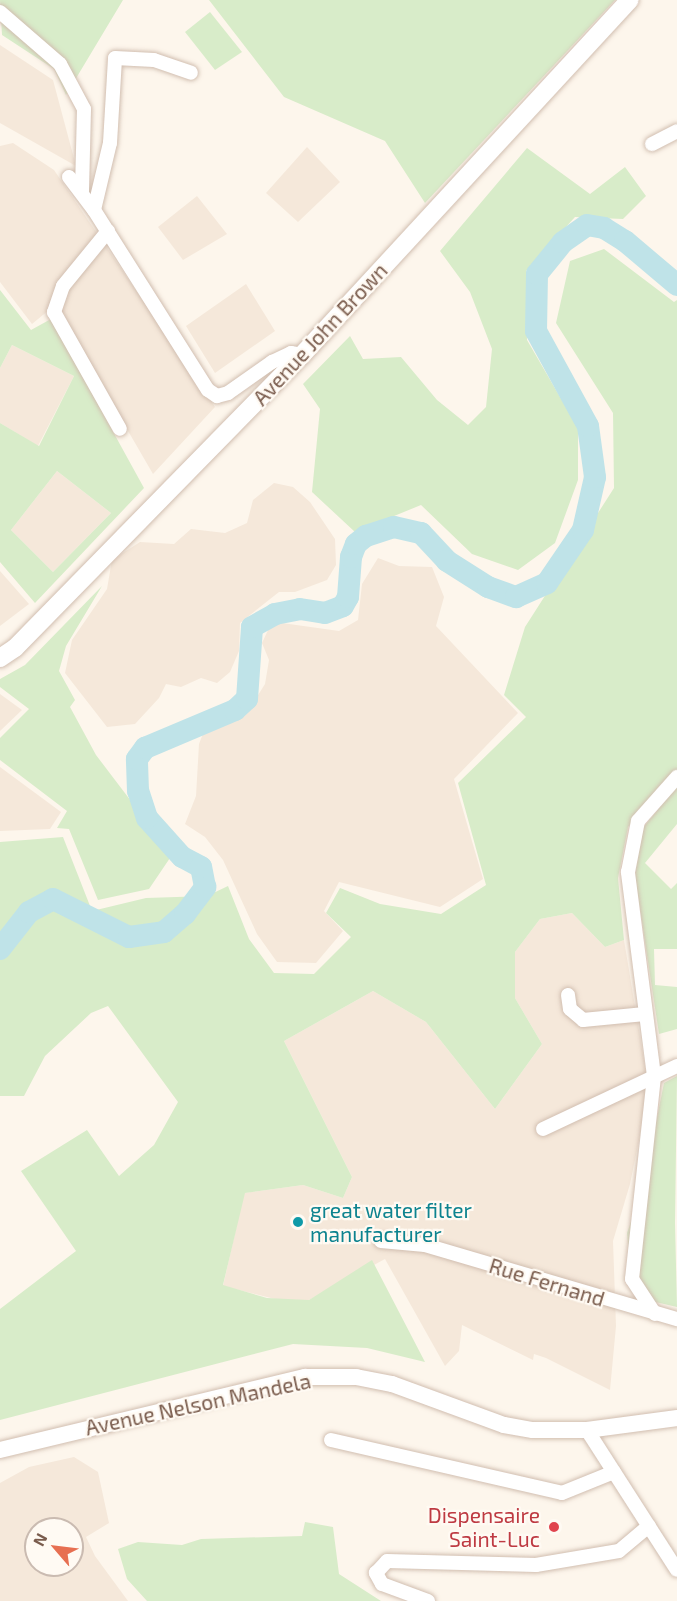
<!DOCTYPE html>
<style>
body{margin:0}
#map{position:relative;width:677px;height:1601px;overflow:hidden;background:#fdf6ec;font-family:"Exo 2",sans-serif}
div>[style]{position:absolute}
.residential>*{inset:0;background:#f5e8da}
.green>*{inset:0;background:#d8ecc9}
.river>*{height:22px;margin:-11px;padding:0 11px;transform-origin:11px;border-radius:11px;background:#bfe3e8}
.roads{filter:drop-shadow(0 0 2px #d1beb0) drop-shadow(0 0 2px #d1beb0)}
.minor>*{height:14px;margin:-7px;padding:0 7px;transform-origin:7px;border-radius:7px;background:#fff}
.tertiary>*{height:16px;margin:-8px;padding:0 8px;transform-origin:8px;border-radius:8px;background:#fff}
.secondary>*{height:18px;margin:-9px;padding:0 9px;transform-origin:9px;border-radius:9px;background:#fff}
.dots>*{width:16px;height:16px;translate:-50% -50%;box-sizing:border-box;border:3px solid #fffaf3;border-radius:50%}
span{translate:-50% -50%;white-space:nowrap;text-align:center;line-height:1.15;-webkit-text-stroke:4.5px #fffaf3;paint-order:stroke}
.street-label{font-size:21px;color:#7a5c4d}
.culture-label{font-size:21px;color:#0d838f}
.left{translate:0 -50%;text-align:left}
.health-label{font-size:21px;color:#be3a42}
.right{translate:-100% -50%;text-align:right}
.north{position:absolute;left:24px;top:1517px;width:60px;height:60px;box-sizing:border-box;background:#fffaf3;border:2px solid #cabbb1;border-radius:50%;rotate:298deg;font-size:16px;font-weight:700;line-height:24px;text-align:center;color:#7a5c4d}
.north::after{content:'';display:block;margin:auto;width:21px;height:27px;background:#e76f51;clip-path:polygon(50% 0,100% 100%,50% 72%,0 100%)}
</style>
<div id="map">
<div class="residential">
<i style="clip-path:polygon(0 45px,53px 80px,76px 166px,0 123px)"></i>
<i style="clip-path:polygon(13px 143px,54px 170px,215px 407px,153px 474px,55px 305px,32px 324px,0 282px,0 146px)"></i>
<i style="clip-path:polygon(307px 147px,340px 182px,298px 222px,266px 193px)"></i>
<i style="clip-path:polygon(197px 196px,227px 234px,183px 260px,158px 227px)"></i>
<i style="clip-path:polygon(246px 284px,275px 331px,215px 373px,186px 326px)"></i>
<i style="clip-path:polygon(12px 345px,74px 376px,38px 446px,0 423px,0 368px)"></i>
<i style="clip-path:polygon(57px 471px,111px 513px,53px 572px,11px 530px)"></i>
<i style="clip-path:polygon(274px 483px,293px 487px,310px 502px,335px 539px,336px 565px,327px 580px,295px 592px,279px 592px,240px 623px,239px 651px,230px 672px,217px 683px,201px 678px,181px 687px,166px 684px,159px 698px,135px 724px,107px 727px,65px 673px,72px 640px,107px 589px,112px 560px,140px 542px,174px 544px,191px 529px,225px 533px,247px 523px,253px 500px)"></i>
<i style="clip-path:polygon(378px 558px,399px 566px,432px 567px,444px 597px,436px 626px,518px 713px,454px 779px,483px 879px,440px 907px,339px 882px,324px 911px,343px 931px,316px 963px,277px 962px,257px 934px,223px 860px,205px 837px,185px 824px,196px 796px,199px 744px,204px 731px,234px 721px,248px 711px,265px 684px,269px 660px,262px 643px,269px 628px,282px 623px,339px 631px,358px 620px,362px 584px)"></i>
<i style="clip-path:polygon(0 571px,29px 604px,0 626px)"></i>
<i style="clip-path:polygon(0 694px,22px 710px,0 731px)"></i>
<i style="clip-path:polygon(0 767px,61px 812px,50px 829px,0 831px)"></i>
<i style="clip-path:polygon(572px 913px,605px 947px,624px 940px,649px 1091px,630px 1184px,613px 1241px,616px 1326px,610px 1390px,546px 1358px,534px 1354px,533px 1360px,462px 1325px,459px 1351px,445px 1366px,385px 1259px,309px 1300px,287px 1302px,223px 1286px,244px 1193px,303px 1185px,343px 1198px,352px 1177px,284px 1041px,373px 991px,426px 1022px,495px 1109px,542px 1044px,515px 998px,515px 952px,540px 919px)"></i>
<i style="clip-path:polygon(evenodd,74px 1457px,98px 1472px,109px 1523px,86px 1537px,95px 1556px,128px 1601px,0 1601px,0 1483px,29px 1467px,74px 1457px,36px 1529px,72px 1529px,72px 1565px,36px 1565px,36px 1529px)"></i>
</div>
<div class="green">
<i style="clip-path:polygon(0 0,123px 0,66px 95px,54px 69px,2px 35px)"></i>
<i style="clip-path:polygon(209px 0,615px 0,425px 203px,385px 141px,284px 97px)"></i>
<i style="clip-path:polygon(210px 12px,242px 52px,215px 70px,185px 32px)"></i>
<i style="clip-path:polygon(527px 148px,590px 194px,625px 167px,646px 196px,623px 219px,575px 217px,526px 271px,527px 340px,578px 428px,578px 480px,555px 543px,518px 570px,472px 554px,421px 505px,355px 532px,312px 492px,320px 409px,303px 384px,350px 336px,363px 359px,401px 357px,437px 400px,468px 425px,486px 407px,492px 349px,470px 292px,440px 251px)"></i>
<i style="clip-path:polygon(604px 249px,674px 302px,677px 300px,677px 773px,659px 786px,628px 827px,618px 878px,624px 940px,605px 947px,572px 913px,540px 919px,515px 952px,515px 998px,542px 1044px,495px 1109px,426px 1022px,373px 991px,284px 1041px,352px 1177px,343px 1198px,303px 1185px,245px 1193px,223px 1285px,267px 1298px,309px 1300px,372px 1260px,425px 1362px,367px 1348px,293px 1344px,0 1420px,0 1309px,76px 1251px,21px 1171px,87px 1130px,119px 1176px,154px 1145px,178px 1102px,108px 1006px,91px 1013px,45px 1056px,24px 1096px,0 1096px,0 842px,63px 837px,92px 911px,146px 898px,207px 896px,228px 886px,249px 939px,274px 973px,314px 974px,351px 937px,326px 913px,340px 888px,380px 904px,441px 914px,486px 885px,458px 783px,526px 717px,504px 695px,525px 627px,614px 488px,613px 413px,556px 323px,570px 261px)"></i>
<i style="clip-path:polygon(evenodd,0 290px,31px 330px,51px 319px,144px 488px,35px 603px,0 562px,0 423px,39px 446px,74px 376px,12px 345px,0 368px,0 290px,57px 471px,111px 513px,53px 572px,11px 530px,57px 471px)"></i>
<i style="clip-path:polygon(102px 586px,66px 646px,59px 671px,75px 700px,70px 707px,96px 755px,172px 855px,149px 889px,98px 900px,69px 829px,57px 828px,67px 811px,0 760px,0 738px,29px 709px,0 687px,0 679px,25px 665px)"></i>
<i style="clip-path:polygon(677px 786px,677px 824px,645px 863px,671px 889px,677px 883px,677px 949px,654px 949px,655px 985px,677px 987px,677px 1029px,659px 1034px,635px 876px,643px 828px)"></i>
<i style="clip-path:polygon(677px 1076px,675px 1223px,677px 1307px,651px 1301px,631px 1275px,627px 1233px,643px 1187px,664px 1083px)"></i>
<i style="clip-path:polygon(305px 1522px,333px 1527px,339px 1574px,381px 1601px,147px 1601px,127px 1579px,118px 1549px,138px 1542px,182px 1545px,201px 1539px,302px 1536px)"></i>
</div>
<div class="river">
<i style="left:0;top:949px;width:47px;rotate:-51.9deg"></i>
<i style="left:29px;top:912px;width:27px;rotate:-28deg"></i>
<i style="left:53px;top:899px;width:85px;rotate:26.6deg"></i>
<i style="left:129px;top:937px;width:35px;rotate:-8deg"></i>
<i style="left:164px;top:932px;width:28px;rotate:-41deg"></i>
<i style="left:185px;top:914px;width:34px;rotate:-53deg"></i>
<i style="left:205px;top:887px;width:20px;rotate:-101deg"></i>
<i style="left:201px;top:867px;width:21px;rotate:-152deg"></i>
<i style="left:182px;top:857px;width:52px;rotate:-131.9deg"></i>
<i style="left:147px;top:818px;width:28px;rotate:-108deg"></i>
<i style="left:138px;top:791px;width:32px;rotate:-92deg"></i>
<i style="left:137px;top:759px;width:14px;rotate:-54deg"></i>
<i style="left:145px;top:748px;width:98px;rotate:-22.9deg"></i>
<i style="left:235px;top:710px;width:16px;rotate:-43deg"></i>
<i style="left:247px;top:699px;width:72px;rotate:-86deg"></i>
<i style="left:252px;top:627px;width:26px;rotate:-29deg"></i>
<i style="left:275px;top:614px;width:25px;rotate:-11deg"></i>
<i style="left:300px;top:609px;width:25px;rotate:9deg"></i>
<i style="left:325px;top:613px;width:19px;rotate:-21deg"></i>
<i style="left:343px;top:606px;width:10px;rotate:-61deg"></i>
<i style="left:348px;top:597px;width:40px;rotate:-85.7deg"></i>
<i style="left:351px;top:557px;width:14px;rotate:-69deg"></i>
<i style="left:356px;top:544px;width:13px;rotate:-39deg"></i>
<i style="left:366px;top:536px;width:29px;rotate:-18deg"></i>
<i style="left:394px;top:527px;width:28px;rotate:13deg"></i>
<i style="left:421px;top:533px;width:38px;rotate:47deg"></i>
<i style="left:447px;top:561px;width:49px;rotate:32.4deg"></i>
<i style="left:488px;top:587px;width:30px;rotate:20deg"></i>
<i style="left:516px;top:597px;width:34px;rotate:-24deg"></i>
<i style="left:547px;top:583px;width:64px;rotate:-55.8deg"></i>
<i style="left:583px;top:530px;width:54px;rotate:-77.2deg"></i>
<i style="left:595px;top:477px;width:51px;rotate:-97.8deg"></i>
<i style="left:588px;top:426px;width:108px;rotate:-118.7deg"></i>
<i style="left:536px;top:331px;width:57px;rotate:-89deg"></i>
<i style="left:537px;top:274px;width:41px;rotate:-50.9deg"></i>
<i style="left:563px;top:242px;width:29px;rotate:-35deg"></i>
<i style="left:587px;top:225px;width:17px;rotate:10deg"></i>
<i style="left:604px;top:228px;width:25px;rotate:32deg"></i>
<i style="left:625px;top:241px;width:68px;rotate:40.2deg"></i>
</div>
<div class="roads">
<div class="minor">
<i style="left:0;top:12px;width:79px;rotate:40.9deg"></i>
<i style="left:60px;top:64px;width:51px;rotate:61.9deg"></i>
<i style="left:84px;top:109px;width:82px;rotate:91.4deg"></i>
<i style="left:652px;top:144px;width:28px;rotate:-27deg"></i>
<i style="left:69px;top:177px;width:41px;rotate:52.9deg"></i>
<i style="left:94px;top:210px;width:213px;rotate:57.7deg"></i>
<i style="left:208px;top:390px;width:11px;rotate:34deg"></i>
<i style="left:217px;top:396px;width:11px;rotate:-15deg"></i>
<i style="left:228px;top:393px;width:54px;rotate:-35.2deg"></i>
<i style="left:272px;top:362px;width:21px;rotate:-25deg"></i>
<i style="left:291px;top:353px;width:11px;rotate:10deg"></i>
<i style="left:94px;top:210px;width:69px;rotate:-76.6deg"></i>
<i style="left:110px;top:143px;width:85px;rotate:-86.6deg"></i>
<i style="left:115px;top:58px;width:39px;rotate:3deg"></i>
<i style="left:154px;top:60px;width:39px;rotate:19deg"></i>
<i style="left:108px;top:231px;width:71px;rotate:129.3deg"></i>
<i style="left:63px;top:286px;width:28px;rotate:109deg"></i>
<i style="left:54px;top:312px;width:134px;rotate:60.6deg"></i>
<i style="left:568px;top:995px;width:14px;rotate:82deg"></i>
<i style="left:570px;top:1009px;width:17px;rotate:40deg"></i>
<i style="left:583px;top:1020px;width:62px;rotate:-5.5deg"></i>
<i style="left:543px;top:1129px;width:148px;rotate:-25.2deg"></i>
<i style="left:381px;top:1241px;width:44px;rotate:5.2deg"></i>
<i style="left:425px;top:1245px;width:263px;rotate:16.4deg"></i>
<i style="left:655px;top:1314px;width:42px;rotate:-123.3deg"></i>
<i style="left:632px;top:1279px;width:204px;rotate:-83.8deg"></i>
<i style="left:654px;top:1076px;width:206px;rotate:-97.3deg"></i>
<i style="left:628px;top:872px;width:52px;rotate:-78.9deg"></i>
<i style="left:638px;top:821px;width:59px;rotate:-48.4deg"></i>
<i style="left:587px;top:1430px;width:166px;rotate:57.3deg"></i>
<i style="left:331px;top:1440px;width:237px;rotate:12.9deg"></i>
<i style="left:562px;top:1493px;width:56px;rotate:-22deg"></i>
<i style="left:428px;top:1601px;width:49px;rotate:-159.7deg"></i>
<i style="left:382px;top:1584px;width:13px;rotate:-119deg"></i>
<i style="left:376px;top:1573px;width:16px;rotate:-47deg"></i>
<i style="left:387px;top:1561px;width:149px;rotate:1.5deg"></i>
<i style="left:536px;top:1565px;width:84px;rotate:-9.6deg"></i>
<i style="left:619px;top:1551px;width:39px;rotate:-40deg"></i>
</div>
<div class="tertiary">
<i style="left:0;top:1450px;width:314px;rotate:-13.5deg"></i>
<i style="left:305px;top:1377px;width:51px"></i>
<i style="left:356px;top:1377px;width:37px;rotate:11deg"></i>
<i style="left:392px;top:1384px;width:119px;rotate:20.1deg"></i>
<i style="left:504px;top:1425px;width:29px;rotate:10deg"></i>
<i style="left:533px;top:1430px;width:54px"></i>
<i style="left:587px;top:1430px;width:91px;rotate:-7.6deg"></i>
</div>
<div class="secondary">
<i style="left:0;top:658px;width:18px;rotate:-34deg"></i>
<i style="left:15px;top:648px;width:410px;rotate:-45.6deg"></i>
<i style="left:302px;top:355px;width:483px;rotate:-47.3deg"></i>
</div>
</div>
<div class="dots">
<i style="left:298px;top:1222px;background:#0f9aa8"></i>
<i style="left:554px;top:1527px;background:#e0444e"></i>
</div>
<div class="street-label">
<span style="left:320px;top:334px;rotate:-47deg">Avenue John Brown</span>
<span style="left:547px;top:1282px;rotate:17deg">Rue Fernand</span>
<span style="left:198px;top:1404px;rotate:-12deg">Avenue Nelson Mandela</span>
</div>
<div class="culture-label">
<span class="left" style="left:310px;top:1222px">great water filter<br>manufacturer</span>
</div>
<div class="health-label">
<span class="right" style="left:540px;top:1527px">Dispensaire<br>Saint-Luc</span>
</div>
<div class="north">N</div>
</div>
